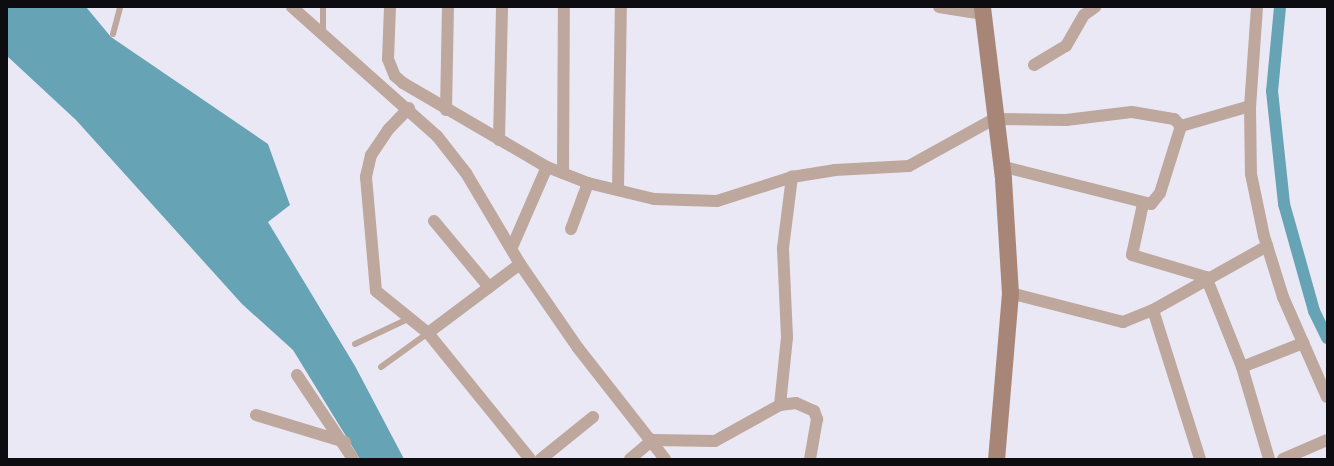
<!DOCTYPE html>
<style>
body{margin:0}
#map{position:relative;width:1334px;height:466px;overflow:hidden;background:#ebe8f6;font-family:Mulish,sans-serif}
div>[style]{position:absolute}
.water>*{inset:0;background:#66a3b5}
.canal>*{height:12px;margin:-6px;padding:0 6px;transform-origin:6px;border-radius:6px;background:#66a3b5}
.lane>*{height:6px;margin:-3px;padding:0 3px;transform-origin:3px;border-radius:3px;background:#bea79d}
.street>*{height:12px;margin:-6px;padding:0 6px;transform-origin:6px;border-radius:6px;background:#bea79d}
.secondary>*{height:17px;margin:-8.5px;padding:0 8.5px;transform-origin:8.5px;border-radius:8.5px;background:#a78678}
span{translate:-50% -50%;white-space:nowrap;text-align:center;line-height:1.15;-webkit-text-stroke:4px #f8f6fe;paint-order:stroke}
.frame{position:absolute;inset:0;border:8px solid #0d0c10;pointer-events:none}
</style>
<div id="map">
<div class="water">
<i style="clip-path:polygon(7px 7px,86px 7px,111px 37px,268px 144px,290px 205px,268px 222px,355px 366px,404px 459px,360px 459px,293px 350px,242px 304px,76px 120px,7px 56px)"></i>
</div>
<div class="canal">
<i style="left:1280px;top:7px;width:84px;rotate:95.4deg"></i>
<i style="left:1272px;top:91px;width:114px;rotate:83.9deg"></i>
<i style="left:1284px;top:204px;width:111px;rotate:74.3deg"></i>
<i style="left:1314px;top:311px;width:30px;rotate:64deg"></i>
</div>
<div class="lane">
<i style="left:323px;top:7px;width:26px;rotate:90deg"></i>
<i style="left:113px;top:34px;width:28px;rotate:-75deg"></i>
<i style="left:355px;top:344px;width:59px;rotate:-25.3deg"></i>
<i style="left:381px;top:367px;width:58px;rotate:-35.9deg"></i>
</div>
<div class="street">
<i style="left:292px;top:7px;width:194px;rotate:41.7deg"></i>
<i style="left:437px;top:136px;width:47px;rotate:51.9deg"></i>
<i style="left:466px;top:173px;width:106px;rotate:59.3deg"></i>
<i style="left:520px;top:264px;width:102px;rotate:55.4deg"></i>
<i style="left:578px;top:348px;width:141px;rotate:51.9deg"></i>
<i style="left:390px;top:7px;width:52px;rotate:92.2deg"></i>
<i style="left:388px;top:59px;width:18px;rotate:68deg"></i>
<i style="left:395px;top:76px;width:11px;rotate:41deg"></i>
<i style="left:403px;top:83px;width:167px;rotate:30.3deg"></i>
<i style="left:547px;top:167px;width:44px;rotate:21.3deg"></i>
<i style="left:588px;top:183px;width:68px;rotate:13.6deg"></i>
<i style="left:654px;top:199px;width:63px;rotate:1.8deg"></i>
<i style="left:717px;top:201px;width:79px;rotate:-17.7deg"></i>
<i style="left:792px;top:177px;width:44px;rotate:-9.2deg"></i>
<i style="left:835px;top:170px;width:74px;rotate:-3.1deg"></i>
<i style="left:909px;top:166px;width:97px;rotate:-28.9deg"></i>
<i style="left:994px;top:119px;width:72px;rotate:0.8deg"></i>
<i style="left:1066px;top:120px;width:66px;rotate:-6.9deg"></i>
<i style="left:1132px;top:112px;width:43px;rotate:9.5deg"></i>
<i style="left:1174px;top:119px;width:10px;rotate:45deg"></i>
<i style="left:1181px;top:126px;width:70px;rotate:107.4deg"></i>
<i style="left:1160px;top:193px;width:14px;rotate:129deg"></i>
<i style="left:1151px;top:204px;width:155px;rotate:-165.8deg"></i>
<i style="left:939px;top:7px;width:45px;rotate:9deg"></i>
<i style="left:1257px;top:7px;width:99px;rotate:94deg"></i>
<i style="left:1250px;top:106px;width:68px;rotate:89.2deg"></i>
<i style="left:1251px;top:174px;width:63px;rotate:78.2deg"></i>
<i style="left:1264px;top:236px;width:64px;rotate:72.7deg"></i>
<i style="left:1283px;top:297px;width:109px;rotate:66.3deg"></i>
<i style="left:1034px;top:65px;width:37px;rotate:-31deg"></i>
<i style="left:1066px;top:46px;width:36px;rotate:-60deg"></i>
<i style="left:1084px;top:15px;width:14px;rotate:-36deg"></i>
<i style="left:409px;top:108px;width:30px;rotate:134deg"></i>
<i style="left:388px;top:130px;width:30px;rotate:124deg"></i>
<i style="left:371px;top:155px;width:23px;rotate:103deg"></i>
<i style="left:366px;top:177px;width:114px;rotate:85deg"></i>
<i style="left:376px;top:291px;width:67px;rotate:38.9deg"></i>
<i style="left:428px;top:333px;width:162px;rotate:51deg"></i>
<i style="left:446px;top:110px;width:103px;rotate:-88.9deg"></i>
<i style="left:1181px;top:126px;width:72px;rotate:-16.2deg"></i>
<i style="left:499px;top:140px;width:133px;rotate:-88.7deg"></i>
<i style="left:563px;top:173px;width:166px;rotate:-89.7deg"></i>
<i style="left:618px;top:190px;width:183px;rotate:-89.1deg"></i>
<i style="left:1143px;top:204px;width:52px;rotate:102.2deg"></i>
<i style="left:1132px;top:255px;width:77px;rotate:16.6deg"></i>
<i style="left:1206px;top:277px;width:97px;rotate:68.2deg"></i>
<i style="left:1242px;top:367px;width:96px;rotate:73.6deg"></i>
<i style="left:434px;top:221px;width:86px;rotate:50.2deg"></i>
<i style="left:571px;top:229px;width:49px;rotate:-69.7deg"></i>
<i style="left:512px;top:247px;width:87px;rotate:-66.4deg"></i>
<i style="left:1010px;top:293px;width:117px;rotate:14.4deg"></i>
<i style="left:1123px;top:322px;width:32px;rotate:-22deg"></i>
<i style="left:1153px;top:310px;width:131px;rotate:-29.3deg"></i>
<i style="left:1153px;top:310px;width:156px;rotate:72.5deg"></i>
<i style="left:428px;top:333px;width:115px;rotate:-36.9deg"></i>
<i style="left:1242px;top:367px;width:66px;rotate:-21.5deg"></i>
<i style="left:297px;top:375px;width:101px;rotate:56.3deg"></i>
<i style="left:780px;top:405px;width:68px;rotate:-84.1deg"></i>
<i style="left:787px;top:337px;width:89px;rotate:-92.6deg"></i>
<i style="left:783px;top:248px;width:72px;rotate:-82.8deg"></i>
<i style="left:256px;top:415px;width:93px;rotate:16.9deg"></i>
<i style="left:541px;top:459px;width:67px;rotate:-38.9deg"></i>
<i style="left:630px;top:459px;width:30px;rotate:-40deg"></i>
<i style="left:653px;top:440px;width:62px;rotate:0.9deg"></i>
<i style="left:715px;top:441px;width:74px;rotate:-29deg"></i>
<i style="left:780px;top:405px;width:16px;rotate:-7deg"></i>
<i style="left:796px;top:403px;width:20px;rotate:24deg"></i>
<i style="left:814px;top:411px;width:9px;rotate:69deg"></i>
<i style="left:817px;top:419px;width:41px;rotate:99.9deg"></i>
<i style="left:1283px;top:459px;width:48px;rotate:-23.4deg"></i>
</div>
<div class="secondary">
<i style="left:982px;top:7px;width:173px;rotate:83deg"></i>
<i style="left:1003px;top:179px;width:114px;rotate:86.5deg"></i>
<i style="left:1010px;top:293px;width:167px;rotate:94.8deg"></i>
</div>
<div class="frame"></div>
</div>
